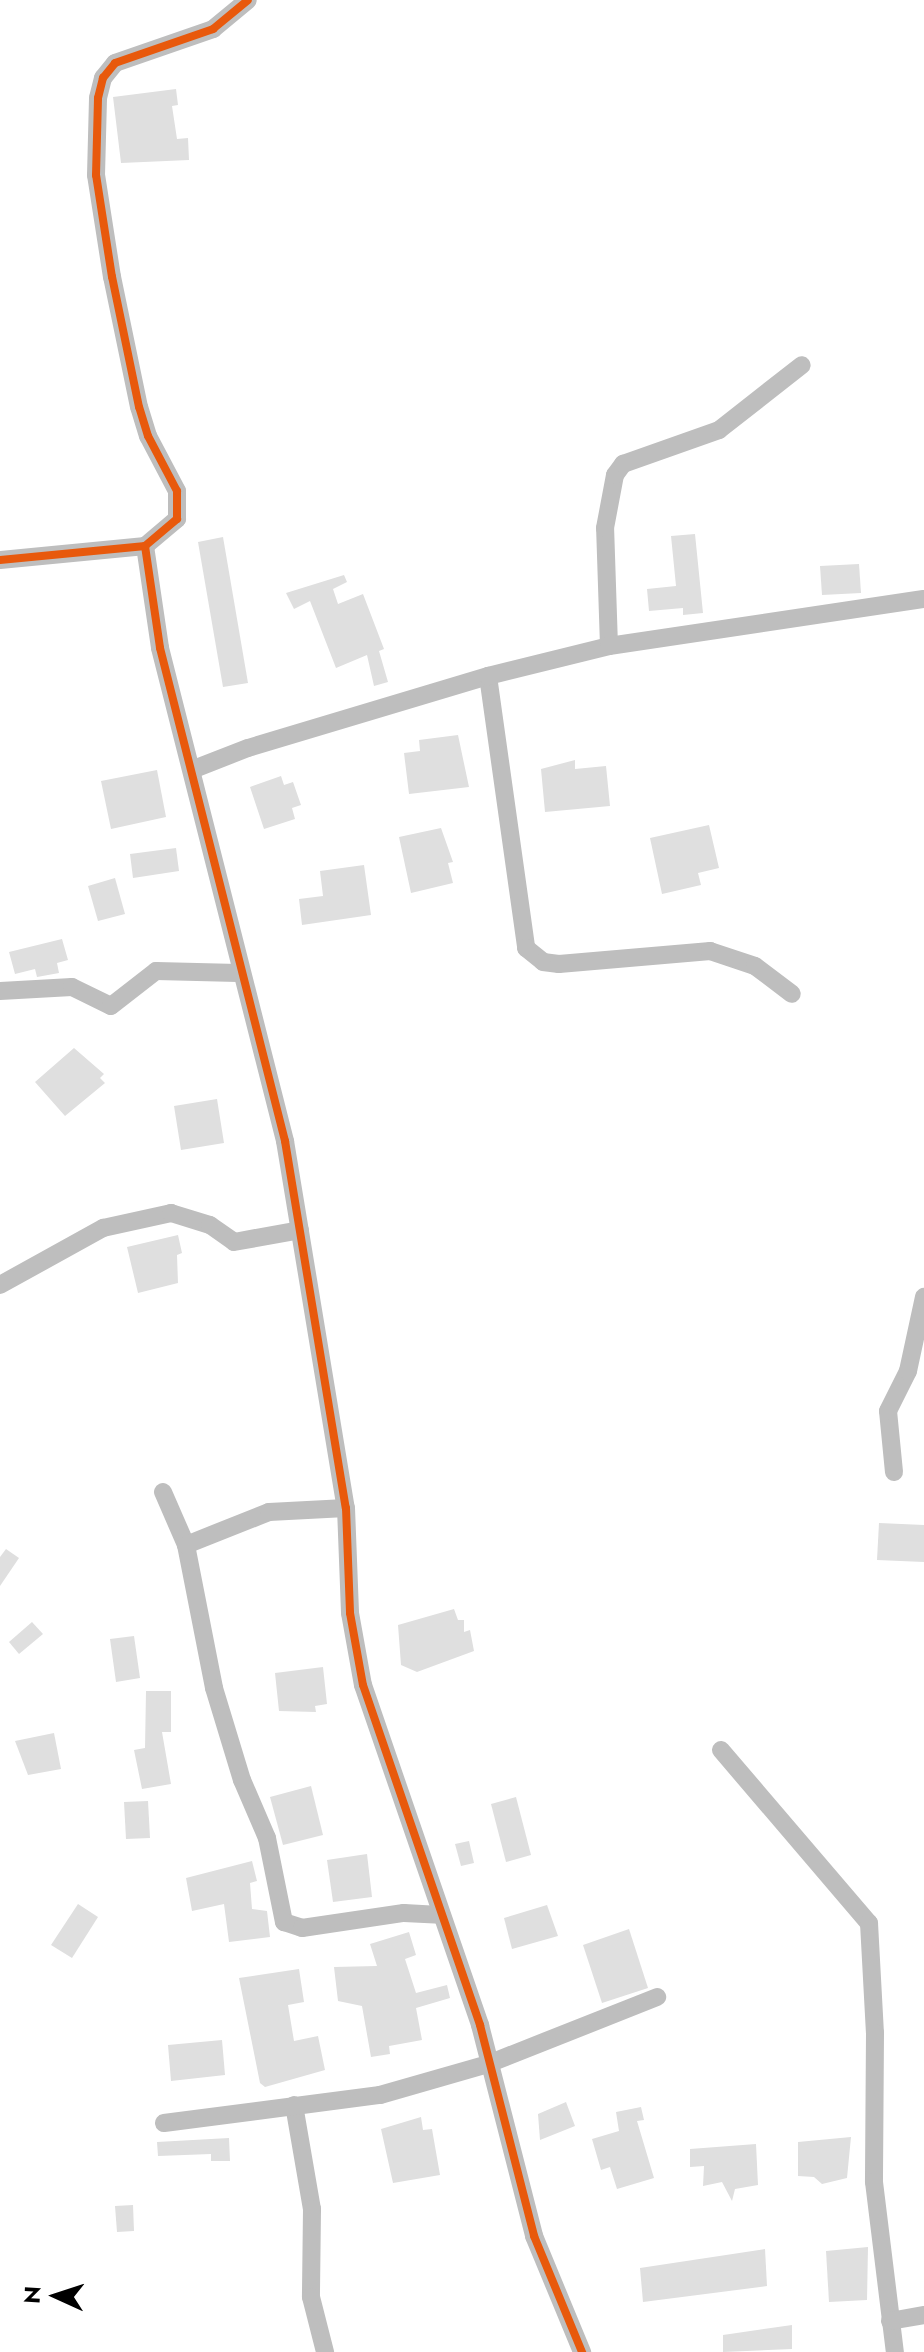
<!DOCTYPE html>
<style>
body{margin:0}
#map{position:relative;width:924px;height:2352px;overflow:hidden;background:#fff;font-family:Jost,sans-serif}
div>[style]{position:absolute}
.building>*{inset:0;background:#dfdfdf}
.street>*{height:18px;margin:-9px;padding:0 9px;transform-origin:9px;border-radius:9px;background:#bebebe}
.cycleway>*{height:8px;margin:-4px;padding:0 4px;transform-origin:4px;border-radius:4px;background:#e8590c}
span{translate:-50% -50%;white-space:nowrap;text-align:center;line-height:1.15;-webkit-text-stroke:8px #fff;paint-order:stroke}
.north{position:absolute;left:16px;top:2256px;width:80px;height:80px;-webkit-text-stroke:6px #fff;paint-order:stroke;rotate:273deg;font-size:22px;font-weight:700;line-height:32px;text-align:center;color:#000}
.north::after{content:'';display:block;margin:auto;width:28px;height:36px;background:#000;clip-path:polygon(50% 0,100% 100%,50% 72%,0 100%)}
</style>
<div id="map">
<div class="building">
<i style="clip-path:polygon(176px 89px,178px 105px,172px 106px,177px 139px,188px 138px,189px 160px,121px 163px,113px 97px)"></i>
<i style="clip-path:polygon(695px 534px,703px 613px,683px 615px,683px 608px,649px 611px,647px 589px,676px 586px,671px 536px)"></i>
<i style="clip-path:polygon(223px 537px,248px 683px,223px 687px,198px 542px)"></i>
<i style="clip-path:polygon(859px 564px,861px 593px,822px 595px,820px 566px)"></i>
<i style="clip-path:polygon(344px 575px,347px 582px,333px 589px,338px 604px,363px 594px,384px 649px,379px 651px,388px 682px,374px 686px,367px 655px,336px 668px,310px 601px,294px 609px,286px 593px)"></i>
<i style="clip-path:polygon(458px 735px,469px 787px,409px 794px,404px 753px,420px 751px,419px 740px)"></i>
<i style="clip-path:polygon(575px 760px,575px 769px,606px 766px,610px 806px,545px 812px,541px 769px)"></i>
<i style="clip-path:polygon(157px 770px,166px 817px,111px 829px,101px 781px)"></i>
<i style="clip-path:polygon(281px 776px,284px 785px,293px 782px,301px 805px,292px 808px,295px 819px,264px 829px,250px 787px)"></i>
<i style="clip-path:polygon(709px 825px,719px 868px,698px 873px,701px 885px,662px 894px,650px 838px)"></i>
<i style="clip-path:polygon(441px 828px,453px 862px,448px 863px,453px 883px,411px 893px,399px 837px)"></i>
<i style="clip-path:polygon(176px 848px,179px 871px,133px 878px,130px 854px)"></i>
<i style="clip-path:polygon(364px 865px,371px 915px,302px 925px,299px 899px,323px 896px,320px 871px)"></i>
<i style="clip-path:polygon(115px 878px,125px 914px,98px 921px,88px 886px)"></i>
<i style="clip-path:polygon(62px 939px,68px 960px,57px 963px,59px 973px,37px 977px,35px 969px,15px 974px,9px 952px)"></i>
<i style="clip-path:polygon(74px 1048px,104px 1074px,100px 1078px,105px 1083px,65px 1116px,35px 1082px)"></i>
<i style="clip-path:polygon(217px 1099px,224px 1143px,181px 1150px,174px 1106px)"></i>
<i style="clip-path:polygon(178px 1235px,182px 1253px,177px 1255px,178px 1283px,138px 1293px,127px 1247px)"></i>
<i style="clip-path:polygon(879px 1523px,924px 1525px,924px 1562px,877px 1560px)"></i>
<i style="clip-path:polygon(6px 1549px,19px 1558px,0 1586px,0 1557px)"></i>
<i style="clip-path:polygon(454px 1609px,458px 1620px,464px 1620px,464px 1632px,470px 1630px,474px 1651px,417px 1672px,401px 1665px,398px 1625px)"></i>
<i style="clip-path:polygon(32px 1622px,43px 1634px,19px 1654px,9px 1642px)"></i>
<i style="clip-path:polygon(134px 1636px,140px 1678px,116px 1682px,110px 1639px)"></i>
<i style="clip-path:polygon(323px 1667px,327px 1704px,315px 1706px,316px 1712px,279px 1711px,275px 1673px)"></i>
<i style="clip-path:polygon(146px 1691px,171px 1691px,171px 1732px,162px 1732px,171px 1784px,142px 1789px,134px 1750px,145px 1748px)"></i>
<i style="clip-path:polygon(54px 1733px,61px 1769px,28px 1775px,15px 1741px)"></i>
<i style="clip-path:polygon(311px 1786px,323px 1835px,283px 1845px,270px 1797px)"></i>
<i style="clip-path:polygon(516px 1797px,531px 1855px,506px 1862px,491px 1804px)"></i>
<i style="clip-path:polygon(148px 1801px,150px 1838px,126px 1839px,124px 1802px)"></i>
<i style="clip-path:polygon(469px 1841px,474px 1863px,461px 1866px,455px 1844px)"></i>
<i style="clip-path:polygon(367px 1854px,372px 1897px,333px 1902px,327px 1860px)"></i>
<i style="clip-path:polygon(252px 1861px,257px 1881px,250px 1883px,252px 1909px,267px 1911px,270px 1937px,229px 1942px,224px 1904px,192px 1911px,186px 1878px)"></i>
<i style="clip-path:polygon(78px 1904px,98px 1917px,72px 1958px,51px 1945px)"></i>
<i style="clip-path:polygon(547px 1905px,558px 1936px,512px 1949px,504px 1918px)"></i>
<i style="clip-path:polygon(629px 1929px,648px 1988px,602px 2003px,583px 1945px)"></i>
<i style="clip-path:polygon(409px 1932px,416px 1955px,405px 1959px,416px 1993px,447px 1985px,450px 1998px,416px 2008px,422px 2040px,389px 2046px,390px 2054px,371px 2057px,362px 2006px,338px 2001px,334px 1967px,377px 1966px,370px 1944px)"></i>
<i style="clip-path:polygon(299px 1969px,304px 2002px,288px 2005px,294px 2041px,318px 2036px,325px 2070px,265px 2087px,260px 2083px,239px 1978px)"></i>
<i style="clip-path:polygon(222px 2040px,225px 2075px,171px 2081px,168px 2045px)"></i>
<i style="clip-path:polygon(566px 2102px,575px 2126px,540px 2140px,538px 2114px)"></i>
<i style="clip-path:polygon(641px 2107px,644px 2120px,637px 2121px,654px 2178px,617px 2189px,610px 2167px,601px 2170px,592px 2139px,619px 2131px,616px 2112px)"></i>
<i style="clip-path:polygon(421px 2117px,423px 2130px,432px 2129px,440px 2175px,393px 2183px,381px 2129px)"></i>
<i style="clip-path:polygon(851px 2137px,847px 2178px,822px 2184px,814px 2177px,798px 2176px,798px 2142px)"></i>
<i style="clip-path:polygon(229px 2138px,230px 2161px,211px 2161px,211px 2154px,158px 2156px,157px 2142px)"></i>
<i style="clip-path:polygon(756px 2144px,758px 2185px,735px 2189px,732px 2201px,722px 2182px,703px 2186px,704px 2166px,690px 2167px,690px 2149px)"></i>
<i style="clip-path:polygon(133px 2205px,134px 2231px,117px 2232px,115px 2206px)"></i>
<i style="clip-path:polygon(868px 2247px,867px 2300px,829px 2302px,826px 2251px)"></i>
<i style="clip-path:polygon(765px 2249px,767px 2286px,643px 2302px,640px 2268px)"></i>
<i style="clip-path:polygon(792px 2325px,792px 2349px,723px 2352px,723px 2335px)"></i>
</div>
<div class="street">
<i style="left:145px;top:546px;width:103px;rotate:81.6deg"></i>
<i style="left:160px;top:648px;width:509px;rotate:75.77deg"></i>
<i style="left:285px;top:1141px;width:372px;rotate:80.6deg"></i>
<i style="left:346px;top:1508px;width:105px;rotate:87.8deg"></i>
<i style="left:350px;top:1613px;width:73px;rotate:79.8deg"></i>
<i style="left:363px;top:1685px;width:360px;rotate:71deg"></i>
<i style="left:480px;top:2025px;width:218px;rotate:75.6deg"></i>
<i style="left:534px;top:2236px;width:126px;rotate:67.5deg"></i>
<i style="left:0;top:560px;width:146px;rotate:-5.5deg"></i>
<i style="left:145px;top:546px;width:42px;rotate:-40.2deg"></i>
<i style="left:177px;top:519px;width:28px;rotate:-90deg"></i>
<i style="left:177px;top:491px;width:62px;rotate:-117.8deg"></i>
<i style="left:148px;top:436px;width:30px;rotate:-107deg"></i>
<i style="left:139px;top:407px;width:133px;rotate:-101.7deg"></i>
<i style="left:112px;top:277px;width:103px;rotate:-98.9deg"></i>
<i style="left:96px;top:175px;width:77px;rotate:-88.5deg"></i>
<i style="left:98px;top:98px;width:21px;rotate:-76deg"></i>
<i style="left:103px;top:78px;width:19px;rotate:-51deg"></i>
<i style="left:115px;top:63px;width:104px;rotate:-19.1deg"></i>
<i style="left:213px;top:29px;width:45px;rotate:-39.6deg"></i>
<i style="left:609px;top:646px;width:118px;rotate:-91.9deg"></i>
<i style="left:605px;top:528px;width:54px;rotate:-79.3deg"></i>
<i style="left:615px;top:475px;width:14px;rotate:-54deg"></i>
<i style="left:623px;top:464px;width:102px;rotate:-19.5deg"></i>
<i style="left:719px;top:430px;width:105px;rotate:-38.1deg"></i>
<i style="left:488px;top:676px;width:275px;rotate:82deg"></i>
<i style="left:526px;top:948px;width:22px;rotate:39deg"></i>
<i style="left:543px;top:962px;width:16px;rotate:7deg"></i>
<i style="left:559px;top:964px;width:152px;rotate:-4.9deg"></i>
<i style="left:710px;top:951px;width:47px;rotate:18.4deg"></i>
<i style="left:755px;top:966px;width:46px;rotate:37.1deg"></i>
<i style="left:194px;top:769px;width:58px;rotate:-21.3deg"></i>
<i style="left:248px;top:748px;width:251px;rotate:-16.7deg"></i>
<i style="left:488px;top:676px;width:125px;rotate:-13.9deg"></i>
<i style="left:609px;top:646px;width:318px;rotate:-8.5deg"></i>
<i style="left:0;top:991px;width:72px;rotate:-3.2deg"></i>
<i style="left:72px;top:987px;width:43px;rotate:26deg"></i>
<i style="left:111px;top:1006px;width:57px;rotate:-37.9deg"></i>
<i style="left:156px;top:971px;width:82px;rotate:1.4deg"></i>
<i style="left:0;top:1285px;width:118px;rotate:-29deg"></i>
<i style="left:103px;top:1228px;width:70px;rotate:-12.4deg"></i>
<i style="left:171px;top:1213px;width:41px;rotate:17.1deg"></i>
<i style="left:210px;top:1225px;width:29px;rotate:35deg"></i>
<i style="left:234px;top:1242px;width:67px;rotate:-10.3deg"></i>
<i style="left:894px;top:1472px;width:61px;rotate:-95.6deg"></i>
<i style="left:888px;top:1411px;width:45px;rotate:-63.4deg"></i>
<i style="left:908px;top:1371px;width:76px;rotate:-77.8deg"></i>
<i style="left:163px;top:1492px;width:58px;rotate:66.5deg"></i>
<i style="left:186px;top:1545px;width:146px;rotate:78.9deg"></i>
<i style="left:214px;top:1688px;width:96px;rotate:73.1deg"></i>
<i style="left:242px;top:1780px;width:63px;rotate:66.7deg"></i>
<i style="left:267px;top:1838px;width:86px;rotate:78.6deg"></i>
<i style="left:284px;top:1922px;width:19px;rotate:18deg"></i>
<i style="left:302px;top:1928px;width:103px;rotate:-8.4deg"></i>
<i style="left:404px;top:1913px;width:36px;rotate:3deg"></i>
<i style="left:186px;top:1545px;width:89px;rotate:-21.7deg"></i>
<i style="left:269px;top:1512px;width:77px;rotate:-3deg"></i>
<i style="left:721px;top:1750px;width:228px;rotate:49.5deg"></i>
<i style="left:869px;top:1923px;width:110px;rotate:86.9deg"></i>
<i style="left:875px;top:2033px;width:149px;rotate:90.4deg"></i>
<i style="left:874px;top:2182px;width:171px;rotate:83deg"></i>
<i style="left:294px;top:2105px;width:106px;rotate:80.2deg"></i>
<i style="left:312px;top:2209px;width:88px;rotate:90.7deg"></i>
<i style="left:311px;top:2297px;width:57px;rotate:75.7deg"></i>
<i style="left:164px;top:2123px;width:218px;rotate:-7.4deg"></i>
<i style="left:380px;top:2095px;width:112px;rotate:-16deg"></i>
<i style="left:488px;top:2064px;width:182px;rotate:-21.6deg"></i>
<i style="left:890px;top:2321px;width:35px;rotate:-10deg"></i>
</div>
<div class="cycleway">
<i style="left:145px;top:546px;width:103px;rotate:81.6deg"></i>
<i style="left:160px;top:648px;width:509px;rotate:75.77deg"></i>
<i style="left:285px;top:1141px;width:372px;rotate:80.6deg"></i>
<i style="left:346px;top:1508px;width:105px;rotate:87.8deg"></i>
<i style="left:350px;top:1613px;width:73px;rotate:79.8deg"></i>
<i style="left:363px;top:1685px;width:360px;rotate:71deg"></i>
<i style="left:480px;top:2025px;width:218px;rotate:75.6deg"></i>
<i style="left:534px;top:2236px;width:126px;rotate:67.5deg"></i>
<i style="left:0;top:560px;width:146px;rotate:-5.5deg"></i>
<i style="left:145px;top:546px;width:42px;rotate:-40.2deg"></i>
<i style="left:177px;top:519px;width:28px;rotate:-90deg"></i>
<i style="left:177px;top:491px;width:62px;rotate:-117.8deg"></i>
<i style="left:148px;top:436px;width:30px;rotate:-107deg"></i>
<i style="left:139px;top:407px;width:133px;rotate:-101.7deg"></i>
<i style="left:112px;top:277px;width:103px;rotate:-98.9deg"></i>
<i style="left:96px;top:175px;width:77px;rotate:-88.5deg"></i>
<i style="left:98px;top:98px;width:21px;rotate:-76deg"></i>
<i style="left:103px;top:78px;width:19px;rotate:-51deg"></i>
<i style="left:115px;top:63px;width:104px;rotate:-19.1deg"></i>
<i style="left:213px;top:29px;width:45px;rotate:-39.6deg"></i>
</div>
<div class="north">N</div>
</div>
